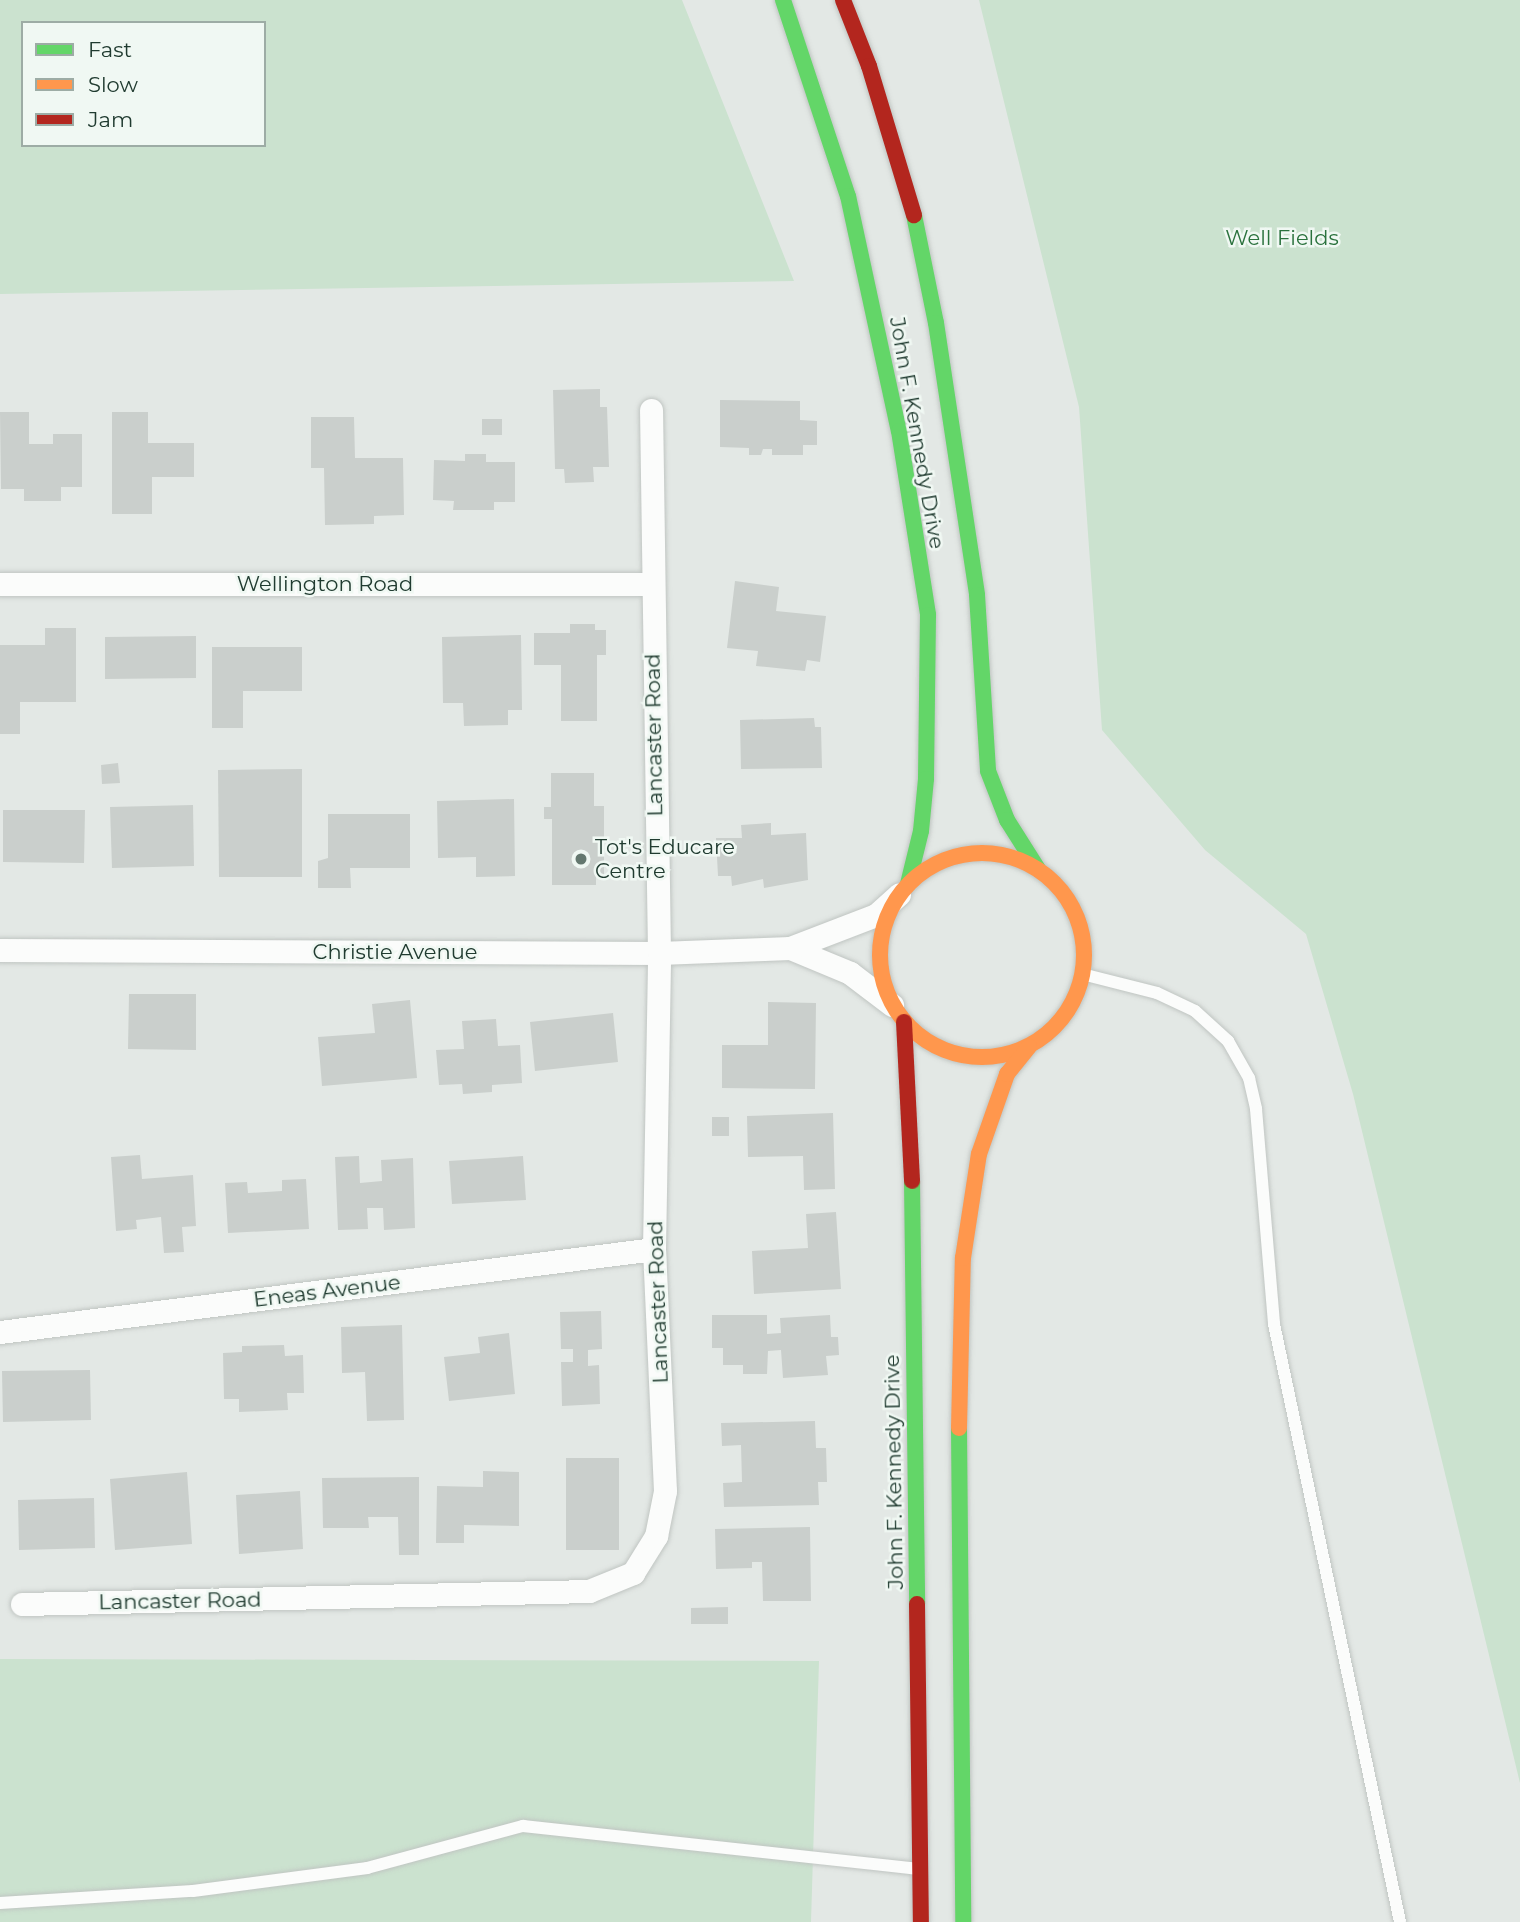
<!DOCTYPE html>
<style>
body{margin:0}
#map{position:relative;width:1520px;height:1922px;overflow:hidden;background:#e3e8e5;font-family:Montserrat,sans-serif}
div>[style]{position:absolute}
.green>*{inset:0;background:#cbe2cf}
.building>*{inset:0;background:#cacfcc}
.roads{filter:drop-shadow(0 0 2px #c0c5c2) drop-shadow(0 0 2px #c0c5c2)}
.lane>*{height:12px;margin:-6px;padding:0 6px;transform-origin:6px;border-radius:6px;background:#fbfcfb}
.street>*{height:23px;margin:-11.5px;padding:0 11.5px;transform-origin:11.5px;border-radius:11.5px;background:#fbfcfb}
.fast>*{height:16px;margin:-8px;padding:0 8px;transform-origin:8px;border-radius:8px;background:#63d668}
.slow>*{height:16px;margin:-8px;padding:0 8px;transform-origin:8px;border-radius:8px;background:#ff974d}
.slow>.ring{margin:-8px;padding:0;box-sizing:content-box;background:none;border:16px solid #ff974d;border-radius:50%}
.jam>*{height:16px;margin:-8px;padding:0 8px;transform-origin:8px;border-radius:8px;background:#b3261e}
.dots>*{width:19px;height:19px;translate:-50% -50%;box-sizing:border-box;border:4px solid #f0f8f3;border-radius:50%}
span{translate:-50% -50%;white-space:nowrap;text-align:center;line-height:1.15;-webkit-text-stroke:5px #f0f8f3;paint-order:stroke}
.park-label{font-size:21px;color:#2a723d}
.street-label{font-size:21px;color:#203b30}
.poi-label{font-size:21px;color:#203b30}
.left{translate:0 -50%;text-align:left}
.legend{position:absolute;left:21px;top:21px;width:245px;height:126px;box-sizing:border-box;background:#f0f8f3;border:2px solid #9daca5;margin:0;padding:9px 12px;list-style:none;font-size:21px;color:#203b30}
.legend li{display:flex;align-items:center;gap:14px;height:35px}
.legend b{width:35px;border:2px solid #9daca5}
</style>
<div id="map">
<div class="green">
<i style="clip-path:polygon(evenodd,0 0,682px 0,794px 281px,0 294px,0 0,23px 23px,264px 23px,264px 145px,23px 145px,23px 23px)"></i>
<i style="clip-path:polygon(979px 0,1520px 0,1520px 1783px,1353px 1094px,1306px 934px,1205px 850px,1102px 730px,1079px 407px)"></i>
<i style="clip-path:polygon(0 1659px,819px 1661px,811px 1922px,0 1922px)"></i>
</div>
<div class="building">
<i style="clip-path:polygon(600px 389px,600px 407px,607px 407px,609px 467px,593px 467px,594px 482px,565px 483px,564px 469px,555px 469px,553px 390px)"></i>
<i style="clip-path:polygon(720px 400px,800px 401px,800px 420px,817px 421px,817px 445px,803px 445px,803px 455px,772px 455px,772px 449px,763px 449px,761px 455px,749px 455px,749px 448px,720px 447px)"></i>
<i style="clip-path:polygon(0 412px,29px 412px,29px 444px,53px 444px,53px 434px,82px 434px,82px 487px,61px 487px,61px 501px,24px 501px,24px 489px,1px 489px)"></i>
<i style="clip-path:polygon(112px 412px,148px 412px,148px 443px,194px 443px,194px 477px,152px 477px,152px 514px,112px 514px)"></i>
<i style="clip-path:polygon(311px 417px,354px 417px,355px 458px,403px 458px,404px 515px,374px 516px,374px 524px,325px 525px,324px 468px,311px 468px)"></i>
<i style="clip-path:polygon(482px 419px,502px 419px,502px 435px,482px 435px)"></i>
<i style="clip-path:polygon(465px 454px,486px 454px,486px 462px,515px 462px,515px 502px,494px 502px,494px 510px,453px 510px,454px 501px,433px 500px,434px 460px,465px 461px)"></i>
<i style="clip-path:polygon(735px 581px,779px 587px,776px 611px,826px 616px,820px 662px,807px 660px,805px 671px,756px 666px,758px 651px,727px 648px)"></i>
<i style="clip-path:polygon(570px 624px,595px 624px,595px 630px,606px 630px,606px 655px,597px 655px,597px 721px,561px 721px,561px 665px,534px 665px,534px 633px,570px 633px)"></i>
<i style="clip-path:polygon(45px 628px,76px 628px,76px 702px,20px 702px,20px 734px,0 734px,0 645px,45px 645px)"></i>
<i style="clip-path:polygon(521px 635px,522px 710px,508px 710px,508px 725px,464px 726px,463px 703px,443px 703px,442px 637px)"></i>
<i style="clip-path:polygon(196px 636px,196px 678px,105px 679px,105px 637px)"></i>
<i style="clip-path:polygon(212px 647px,302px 647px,302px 691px,243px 691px,243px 728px,212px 728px)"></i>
<i style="clip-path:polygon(814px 718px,815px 727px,821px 727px,822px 768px,741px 769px,740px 720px)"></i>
<i style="clip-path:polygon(118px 763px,120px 783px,102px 784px,101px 765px)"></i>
<i style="clip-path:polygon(302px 769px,302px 877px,219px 877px,218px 770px)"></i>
<i style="clip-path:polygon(551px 773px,594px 773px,594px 806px,604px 806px,604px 875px,596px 875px,596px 885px,552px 885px,552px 819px,544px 819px,544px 807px,551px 807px)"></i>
<i style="clip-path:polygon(514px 799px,515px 876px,476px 877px,476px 857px,438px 858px,437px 801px)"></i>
<i style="clip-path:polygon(193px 805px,194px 866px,112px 868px,110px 807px)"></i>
<i style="clip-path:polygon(3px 810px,85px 810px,84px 863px,3px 862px)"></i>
<i style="clip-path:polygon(328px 814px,410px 814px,410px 868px,350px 868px,351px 888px,318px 888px,318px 861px,328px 858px)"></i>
<i style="clip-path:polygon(771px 823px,771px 835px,806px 833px,808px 880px,764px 888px,763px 879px,732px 886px,731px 876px,718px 876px,716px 838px,742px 838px,741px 825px)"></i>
<i style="clip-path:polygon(129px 994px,196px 994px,196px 1050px,128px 1049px)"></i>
<i style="clip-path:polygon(410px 1000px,417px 1078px,322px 1086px,318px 1037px,375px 1033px,372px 1004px)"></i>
<i style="clip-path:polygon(768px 1002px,816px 1003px,815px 1089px,722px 1088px,722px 1045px,768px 1045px)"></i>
<i style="clip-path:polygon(613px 1013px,618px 1062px,535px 1071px,530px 1022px)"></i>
<i style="clip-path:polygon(496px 1019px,498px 1046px,520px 1045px,522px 1083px,492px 1085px,492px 1092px,463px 1094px,462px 1084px,439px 1085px,436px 1050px,464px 1049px,462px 1021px)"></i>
<i style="clip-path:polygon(833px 1113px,835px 1189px,804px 1190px,803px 1156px,748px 1157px,747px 1116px)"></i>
<i style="clip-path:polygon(712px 1117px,729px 1117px,729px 1136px,712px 1136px)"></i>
<i style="clip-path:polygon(140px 1155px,142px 1179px,193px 1175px,196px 1226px,182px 1227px,184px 1252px,164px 1253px,161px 1217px,136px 1220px,137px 1229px,116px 1231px,111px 1157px)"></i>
<i style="clip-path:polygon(359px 1156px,360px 1183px,382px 1181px,381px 1160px,413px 1158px,415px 1228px,384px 1230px,383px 1208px,367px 1208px,368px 1229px,338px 1230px,335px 1157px)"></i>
<i style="clip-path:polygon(523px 1156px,526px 1200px,452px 1204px,449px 1161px)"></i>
<i style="clip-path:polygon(306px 1179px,309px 1229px,228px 1233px,225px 1183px,247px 1182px,248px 1193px,282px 1191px,282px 1180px)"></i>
<i style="clip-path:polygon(836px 1212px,841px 1289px,754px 1294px,752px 1251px,808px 1248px,806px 1214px)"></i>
<i style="clip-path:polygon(601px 1311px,602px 1349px,588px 1350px,588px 1366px,599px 1365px,600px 1404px,562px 1406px,561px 1362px,573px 1362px,573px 1349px,561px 1349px,560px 1312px)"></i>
<i style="clip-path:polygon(712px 1315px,767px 1315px,767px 1334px,781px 1333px,780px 1318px,830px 1315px,831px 1337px,838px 1337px,839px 1355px,826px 1356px,828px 1375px,783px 1378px,781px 1350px,768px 1351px,767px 1374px,743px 1374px,743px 1365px,723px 1365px,723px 1348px,712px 1348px)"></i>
<i style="clip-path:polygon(402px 1325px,404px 1420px,367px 1421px,365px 1372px,342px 1373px,341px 1327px)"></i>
<i style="clip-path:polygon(509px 1333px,515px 1394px,449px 1401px,444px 1357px,480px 1353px,478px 1337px)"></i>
<i style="clip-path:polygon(284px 1345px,285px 1356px,303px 1355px,304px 1393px,287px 1393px,288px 1410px,239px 1412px,239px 1399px,224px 1399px,223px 1353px,242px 1352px,242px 1346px)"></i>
<i style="clip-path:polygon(90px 1370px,91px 1420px,3px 1422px,2px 1371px)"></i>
<i style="clip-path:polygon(815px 1421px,816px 1448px,826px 1448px,827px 1482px,818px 1482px,819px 1505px,724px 1507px,723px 1483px,742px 1482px,741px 1445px,722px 1446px,721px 1423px)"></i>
<i style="clip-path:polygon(566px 1458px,619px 1458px,619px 1550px,566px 1550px)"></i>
<i style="clip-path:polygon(483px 1471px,519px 1472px,519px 1526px,464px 1525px,464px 1543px,436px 1543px,437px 1486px,483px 1487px)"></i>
<i style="clip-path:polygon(187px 1472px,192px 1544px,115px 1550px,110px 1479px)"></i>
<i style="clip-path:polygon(419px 1477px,419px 1555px,399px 1555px,398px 1517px,368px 1517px,369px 1528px,323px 1528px,322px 1478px)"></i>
<i style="clip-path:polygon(300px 1491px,303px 1549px,239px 1554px,236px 1495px)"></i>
<i style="clip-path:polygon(94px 1498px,95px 1548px,19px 1550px,18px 1500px)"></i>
<i style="clip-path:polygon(810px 1527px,811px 1601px,763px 1601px,762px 1562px,752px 1562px,752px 1568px,716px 1569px,715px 1529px)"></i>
<i style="clip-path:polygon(728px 1607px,728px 1624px,691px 1624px,691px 1608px)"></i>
</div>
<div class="roads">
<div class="lane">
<i style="left:1082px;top:974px;width:77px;rotate:14.2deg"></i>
<i style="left:1157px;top:993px;width:42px;rotate:25.3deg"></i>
<i style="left:1195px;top:1011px;width:45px;rotate:42.3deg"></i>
<i style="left:1228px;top:1041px;width:43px;rotate:60.4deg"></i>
<i style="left:1249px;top:1078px;width:32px;rotate:77deg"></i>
<i style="left:1256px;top:1109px;width:216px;rotate:85.2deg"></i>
<i style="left:1274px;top:1324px;width:611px;rotate:78.1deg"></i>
<i style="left:0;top:1903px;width:193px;rotate:-3.6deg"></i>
<i style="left:193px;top:1891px;width:176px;rotate:-7.5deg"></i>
<i style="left:367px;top:1868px;width:162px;rotate:-15.1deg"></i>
<i style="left:523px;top:1826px;width:396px;rotate:6.2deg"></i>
</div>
<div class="street">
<i style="left:0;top:584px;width:651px"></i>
<i style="left:790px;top:948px;width:65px;rotate:22.6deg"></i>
<i style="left:850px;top:973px;width:53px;rotate:37.3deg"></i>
<i style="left:0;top:950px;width:659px;rotate:0.26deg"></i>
<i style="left:659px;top:953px;width:131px;rotate:-2.2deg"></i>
<i style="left:790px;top:948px;width:92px;rotate:-21deg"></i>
<i style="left:876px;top:915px;width:31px;rotate:-42deg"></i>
<i style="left:0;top:1332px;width:659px;rotate:-7.23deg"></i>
<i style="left:22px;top:1604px;width:567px;rotate:-1.31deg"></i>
<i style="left:589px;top:1591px;width:48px;rotate:-22.2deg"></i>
<i style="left:633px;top:1573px;width:44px;rotate:-58.1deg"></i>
<i style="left:656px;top:1536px;width:46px;rotate:-78.7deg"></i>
<i style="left:665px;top:1491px;width:242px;rotate:-92.6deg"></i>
<i style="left:654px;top:1249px;width:296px;rotate:-89deg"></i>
<i style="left:659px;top:953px;width:543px;rotate:-90.84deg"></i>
</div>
<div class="fast">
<i style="left:783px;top:0;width:206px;rotate:71.7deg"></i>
<i style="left:848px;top:196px;width:240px;rotate:77.8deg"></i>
<i style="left:899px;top:431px;width:186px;rotate:81deg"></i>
<i style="left:928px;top:615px;width:164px;rotate:90.7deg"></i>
<i style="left:926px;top:779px;width:52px;rotate:95.5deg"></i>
<i style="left:921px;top:831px;width:55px;rotate:103.8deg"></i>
<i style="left:914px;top:215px;width:110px;rotate:78.5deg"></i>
<i style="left:936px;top:323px;width:275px;rotate:81.4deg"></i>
<i style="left:977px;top:595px;width:176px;rotate:86.4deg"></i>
<i style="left:988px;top:771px;width:53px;rotate:68.8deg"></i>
<i style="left:1007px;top:820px;width:58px;rotate:57.7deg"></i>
<i style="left:912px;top:1181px;width:423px;rotate:89.3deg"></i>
<i style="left:959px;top:1428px;width:494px;rotate:89.5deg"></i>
</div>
<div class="slow">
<i class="ring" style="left:880px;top:853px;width:188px;height:188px"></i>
<i style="left:959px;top:1428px;width:170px;rotate:-88.7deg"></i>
<i style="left:963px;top:1258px;width:105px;rotate:-81.3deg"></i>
<i style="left:979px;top:1154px;width:85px;rotate:-70.7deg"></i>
<i style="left:1007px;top:1074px;width:35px;rotate:-51deg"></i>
</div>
<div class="jam">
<i style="left:843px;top:0;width:71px;rotate:68.5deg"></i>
<i style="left:869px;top:66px;width:156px;rotate:73.2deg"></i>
<i style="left:904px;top:1022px;width:159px;rotate:87.1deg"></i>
<i style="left:917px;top:1604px;width:318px;rotate:89.3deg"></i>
</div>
</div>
<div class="dots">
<i style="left:581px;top:859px;background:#64786f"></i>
</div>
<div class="park-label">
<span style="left:1282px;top:238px">Well Fields</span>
</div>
<div class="street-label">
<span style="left:917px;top:433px;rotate:80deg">John F. Kennedy Drive</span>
<span style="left:325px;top:584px">Wellington Road</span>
<span style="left:654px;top:735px;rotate:-91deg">Lancaster Road</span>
<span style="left:395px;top:952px">Christie Avenue</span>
<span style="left:327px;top:1291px;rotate:-7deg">Eneas Avenue</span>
<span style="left:658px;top:1302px;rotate:-92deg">Lancaster Road</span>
<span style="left:894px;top:1472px;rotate:-91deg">John F. Kennedy Drive</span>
<span style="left:180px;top:1601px;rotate:-1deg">Lancaster Road</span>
</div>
<div class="poi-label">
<span class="left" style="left:595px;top:859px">Tot's Educare<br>Centre</span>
</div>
<ul class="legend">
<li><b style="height:9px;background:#63d668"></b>Fast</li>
<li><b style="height:9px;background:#ff974d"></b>Slow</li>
<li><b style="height:9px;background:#b3261e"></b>Jam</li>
</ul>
</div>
